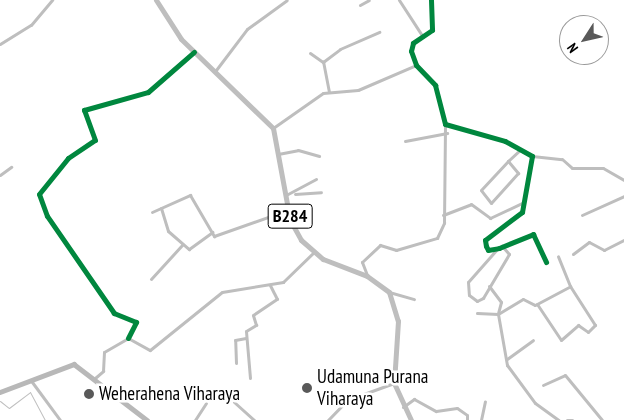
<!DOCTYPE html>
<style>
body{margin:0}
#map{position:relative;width:624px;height:420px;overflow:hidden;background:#fff;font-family:"PT Sans Narrow",sans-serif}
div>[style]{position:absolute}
.stream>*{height:1px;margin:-0.5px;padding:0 0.5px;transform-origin:0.5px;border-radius:0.5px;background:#bfbfbf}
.minor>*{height:3px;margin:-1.5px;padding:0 1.5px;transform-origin:1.5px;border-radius:1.5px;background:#bebebe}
.secondary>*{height:4.5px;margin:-2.25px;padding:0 2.25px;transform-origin:2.25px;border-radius:2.25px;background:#b8b8b8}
.primary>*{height:5px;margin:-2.5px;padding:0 2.5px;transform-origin:2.5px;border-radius:2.5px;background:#bebebe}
.cycleway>*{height:5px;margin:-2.5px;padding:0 2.5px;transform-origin:2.5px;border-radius:2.5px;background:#00873e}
.dots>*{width:14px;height:14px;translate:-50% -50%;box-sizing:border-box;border:2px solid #fff;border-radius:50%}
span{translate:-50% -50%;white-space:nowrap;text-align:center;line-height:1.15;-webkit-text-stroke:5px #fff;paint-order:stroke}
.shield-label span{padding:1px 4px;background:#fff;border:1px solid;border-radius:4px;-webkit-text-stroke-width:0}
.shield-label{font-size:18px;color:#000;font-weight:700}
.poi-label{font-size:19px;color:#000}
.left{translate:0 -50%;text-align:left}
.north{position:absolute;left:559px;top:15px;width:50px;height:50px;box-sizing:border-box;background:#fff;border:1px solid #999;border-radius:50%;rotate:235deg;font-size:14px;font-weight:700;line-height:20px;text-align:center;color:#000}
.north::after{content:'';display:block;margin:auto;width:18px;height:22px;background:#595959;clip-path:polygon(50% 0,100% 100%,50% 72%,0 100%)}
</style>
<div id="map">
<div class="stream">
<i style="left:0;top:401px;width:11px;rotate:38deg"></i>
<i style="left:9px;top:408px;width:26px;rotate:-37deg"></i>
<i style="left:30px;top:392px;width:32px;rotate:62deg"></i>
</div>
<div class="minor">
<i style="left:399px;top:0;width:44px;rotate:57deg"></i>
<i style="left:431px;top:0;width:30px;rotate:88deg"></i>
<i style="left:432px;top:30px;width:23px;rotate:146deg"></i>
<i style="left:413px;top:43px;width:8px;rotate:104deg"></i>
<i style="left:411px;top:51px;width:15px;rotate:70deg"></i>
<i style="left:416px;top:65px;width:28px;rotate:46deg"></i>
<i style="left:435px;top:85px;width:40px;rotate:75.6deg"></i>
<i style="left:445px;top:124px;width:62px;rotate:15.8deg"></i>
<i style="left:505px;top:141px;width:31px;rotate:29deg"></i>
<i style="left:532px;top:156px;width:57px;rotate:100.1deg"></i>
<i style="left:522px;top:212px;width:46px;rotate:142.9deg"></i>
<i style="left:485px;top:240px;width:6px;rotate:81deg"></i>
<i style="left:486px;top:246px;width:4px;rotate:63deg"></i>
<i style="left:488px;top:250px;width:11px;rotate:-10deg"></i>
<i style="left:499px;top:248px;width:37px;rotate:-22deg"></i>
<i style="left:533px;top:234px;width:31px;rotate:65deg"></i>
<i style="left:360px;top:5px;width:10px;rotate:-29deg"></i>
<i style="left:0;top:44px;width:36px;rotate:-32deg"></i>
<i style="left:31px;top:25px;width:33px;rotate:-50deg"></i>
<i style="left:310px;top:53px;width:16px;rotate:35deg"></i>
<i style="left:216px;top:70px;width:51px;rotate:-52.9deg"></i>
<i style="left:247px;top:29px;width:49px;rotate:-35.9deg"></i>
<i style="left:329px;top:92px;width:31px;rotate:-101deg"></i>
<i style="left:323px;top:62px;width:21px;rotate:-37deg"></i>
<i style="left:340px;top:49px;width:43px;rotate:-23.6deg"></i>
<i style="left:273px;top:128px;width:61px;rotate:-35deg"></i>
<i style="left:323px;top:93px;width:35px;rotate:-5deg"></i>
<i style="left:358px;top:90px;width:63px;rotate:-23.3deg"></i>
<i style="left:405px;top:141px;width:43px;rotate:-10.8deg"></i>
<i style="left:278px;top:154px;width:20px;rotate:-11deg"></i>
<i style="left:298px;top:150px;width:22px;rotate:16deg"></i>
<i style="left:532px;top:156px;width:30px;rotate:6deg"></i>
<i style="left:562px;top:159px;width:13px;rotate:42deg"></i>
<i style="left:572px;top:168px;width:31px"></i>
<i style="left:603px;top:168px;width:24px;rotate:30deg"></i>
<i style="left:508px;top:161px;width:16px;rotate:50deg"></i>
<i style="left:518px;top:173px;width:40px;rotate:132deg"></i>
<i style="left:491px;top:203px;width:16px;rotate:-128deg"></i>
<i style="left:481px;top:190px;width:40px;rotate:-47deg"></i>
<i style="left:508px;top:161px;width:16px;rotate:-43deg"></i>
<i style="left:0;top:175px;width:14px;rotate:-36deg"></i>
<i style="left:295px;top:194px;width:26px;rotate:-4deg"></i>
<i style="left:286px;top:195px;width:34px;rotate:-28deg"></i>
<i style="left:161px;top:208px;width:24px;rotate:73deg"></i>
<i style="left:168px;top:231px;width:28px;rotate:41deg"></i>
<i style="left:189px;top:249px;width:29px;rotate:-36deg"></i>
<i style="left:152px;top:212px;width:42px;rotate:-24.1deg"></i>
<i style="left:190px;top:195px;width:48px;rotate:59.7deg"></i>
<i style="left:214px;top:236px;width:78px;rotate:-19.4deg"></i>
<i style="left:443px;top:215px;width:30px;rotate:-21deg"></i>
<i style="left:471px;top:204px;width:24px;rotate:36deg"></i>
<i style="left:490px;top:218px;width:35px;rotate:-25deg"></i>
<i style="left:582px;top:215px;width:46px;rotate:-24.3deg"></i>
<i style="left:498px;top:248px;width:45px;rotate:131.4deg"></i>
<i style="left:468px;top:282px;width:13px;rotate:86deg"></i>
<i style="left:469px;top:295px;width:10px;rotate:37deg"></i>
<i style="left:477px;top:301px;width:7px;rotate:-27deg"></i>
<i style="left:483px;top:298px;width:51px;rotate:-59.4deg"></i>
<i style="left:509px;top:254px;width:11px;rotate:-131deg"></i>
<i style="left:573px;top:254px;width:20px;rotate:-37deg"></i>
<i style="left:589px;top:242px;width:17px;rotate:28deg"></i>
<i style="left:604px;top:250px;width:22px;rotate:-27deg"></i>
<i style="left:367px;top:275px;width:14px;rotate:-111deg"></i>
<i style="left:362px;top:262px;width:25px;rotate:-43deg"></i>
<i style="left:380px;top:245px;width:17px;rotate:17deg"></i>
<i style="left:396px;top:250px;width:43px;rotate:-16.3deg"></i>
<i style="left:437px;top:238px;width:17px;rotate:-65deg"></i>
<i style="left:444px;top:223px;width:99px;rotate:-89.4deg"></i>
<i style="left:151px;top:279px;width:47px;rotate:-47.6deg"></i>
<i style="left:489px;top:286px;width:20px;rotate:53deg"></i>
<i style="left:501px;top:302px;width:11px;rotate:105deg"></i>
<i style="left:389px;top:292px;width:26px;rotate:16deg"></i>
<i style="left:537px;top:304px;width:43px;rotate:56.3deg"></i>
<i style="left:561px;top:340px;width:23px;rotate:-41deg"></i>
<i style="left:578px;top:325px;width:12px;rotate:35deg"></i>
<i style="left:588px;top:332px;width:10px;rotate:-45deg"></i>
<i style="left:595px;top:325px;width:46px;rotate:-122.7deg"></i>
<i style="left:570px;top:286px;width:32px;rotate:-112deg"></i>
<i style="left:477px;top:313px;width:21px;rotate:3deg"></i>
<i style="left:498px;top:314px;width:52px;rotate:80deg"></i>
<i style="left:507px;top:365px;width:47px;rotate:53.6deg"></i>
<i style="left:535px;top:403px;width:29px;rotate:36deg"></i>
<i style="left:498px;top:314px;width:29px;rotate:-31deg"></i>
<i style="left:523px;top:299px;width:13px;rotate:27deg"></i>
<i style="left:535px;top:305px;width:40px;rotate:-28deg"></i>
<i style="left:128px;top:338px;width:18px;rotate:-63deg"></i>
<i style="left:136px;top:322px;width:24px;rotate:-158deg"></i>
<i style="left:114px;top:313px;width:118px;rotate:-124.6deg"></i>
<i style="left:47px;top:216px;width:23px;rotate:-110deg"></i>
<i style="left:39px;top:194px;width:46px;rotate:-51.1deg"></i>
<i style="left:68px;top:158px;width:32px;rotate:-34deg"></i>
<i style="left:95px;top:140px;width:32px;rotate:-110deg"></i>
<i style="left:84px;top:110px;width:66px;rotate:-15.7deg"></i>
<i style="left:148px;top:92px;width:61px;rotate:-41deg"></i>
<i style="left:507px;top:359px;width:32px;rotate:-36deg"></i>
<i style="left:236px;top:363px;width:23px;rotate:-92deg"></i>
<i style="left:235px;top:340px;width:11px;rotate:-10deg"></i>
<i style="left:95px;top:378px;width:11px;rotate:-41deg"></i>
<i style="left:103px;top:371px;width:19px;rotate:-87deg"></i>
<i style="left:104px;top:352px;width:28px;rotate:-30deg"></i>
<i style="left:128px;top:338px;width:25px;rotate:29deg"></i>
<i style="left:150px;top:350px;width:92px;rotate:-38.9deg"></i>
<i style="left:222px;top:292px;width:62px;rotate:-9.3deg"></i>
<i style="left:283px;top:282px;width:43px;rotate:-44.1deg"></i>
<i style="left:250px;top:378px;width:47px;rotate:-94.9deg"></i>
<i style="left:246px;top:331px;width:12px;rotate:-31deg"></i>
<i style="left:256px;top:325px;width:10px;rotate:-107deg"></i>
<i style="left:253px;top:315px;width:29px;rotate:-34deg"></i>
<i style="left:277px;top:299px;width:16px;rotate:-117deg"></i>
<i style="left:32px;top:382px;width:47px;rotate:53.6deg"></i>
<i style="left:543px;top:385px;width:24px;rotate:-24deg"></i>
<i style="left:565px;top:375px;width:58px;rotate:50.6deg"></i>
<i style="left:234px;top:402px;width:27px;rotate:42deg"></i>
<i style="left:403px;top:407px;width:14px;rotate:-36deg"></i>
<i style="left:414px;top:399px;width:25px;rotate:29deg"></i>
<i style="left:436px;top:411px;width:21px;rotate:-8deg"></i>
<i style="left:457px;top:408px;width:12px;rotate:35deg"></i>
<i style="left:467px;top:415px;width:5px;rotate:90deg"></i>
<i style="left:195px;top:420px;width:20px;rotate:-57deg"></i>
<i style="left:328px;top:420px;width:28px;rotate:-46deg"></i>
<i style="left:347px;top:400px;width:50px;rotate:-19.9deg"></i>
<i style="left:481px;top:420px;width:19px;rotate:-78deg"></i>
<i style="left:567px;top:420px;width:5px"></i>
</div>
<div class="secondary">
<i style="left:0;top:392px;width:79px;rotate:-20.7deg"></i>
<i style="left:74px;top:364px;width:92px;rotate:37.5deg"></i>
</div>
<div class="primary">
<i style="left:156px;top:0;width:46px;rotate:57.3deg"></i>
<i style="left:181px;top:39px;width:128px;rotate:44.1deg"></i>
<i style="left:273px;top:128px;width:94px;rotate:79.5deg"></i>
<i style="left:290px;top:220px;width:23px;rotate:61deg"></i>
<i style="left:301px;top:240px;width:29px;rotate:41deg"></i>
<i style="left:323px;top:259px;width:47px;rotate:21.1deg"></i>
<i style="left:367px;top:276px;width:27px;rotate:36deg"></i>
<i style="left:389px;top:292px;width:30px;rotate:73deg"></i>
<i style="left:398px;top:321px;width:62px;rotate:93.7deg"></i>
<i style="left:394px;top:383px;width:41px;rotate:65.3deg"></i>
</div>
<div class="cycleway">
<i style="left:431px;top:0;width:30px;rotate:88deg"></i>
<i style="left:432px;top:30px;width:23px;rotate:146deg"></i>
<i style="left:413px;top:43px;width:8px;rotate:104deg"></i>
<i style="left:411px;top:51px;width:15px;rotate:70deg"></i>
<i style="left:416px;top:65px;width:28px;rotate:46deg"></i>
<i style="left:435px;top:85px;width:40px;rotate:75.6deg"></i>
<i style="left:445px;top:124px;width:62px;rotate:15.8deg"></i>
<i style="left:505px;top:141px;width:31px;rotate:29deg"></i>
<i style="left:532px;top:156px;width:57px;rotate:100.1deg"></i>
<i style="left:522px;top:212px;width:46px;rotate:142.9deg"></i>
<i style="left:485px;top:240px;width:6px;rotate:81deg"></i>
<i style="left:486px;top:246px;width:4px;rotate:63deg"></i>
<i style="left:488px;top:250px;width:11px;rotate:-10deg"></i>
<i style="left:499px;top:248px;width:37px;rotate:-22deg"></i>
<i style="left:533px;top:234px;width:31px;rotate:65deg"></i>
<i style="left:128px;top:338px;width:18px;rotate:-63deg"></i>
<i style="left:136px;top:322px;width:24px;rotate:-158deg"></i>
<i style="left:114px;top:313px;width:118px;rotate:-124.6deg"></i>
<i style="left:47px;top:216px;width:23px;rotate:-110deg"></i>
<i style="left:39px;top:194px;width:46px;rotate:-51.1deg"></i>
<i style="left:68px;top:158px;width:32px;rotate:-34deg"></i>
<i style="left:95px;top:140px;width:32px;rotate:-110deg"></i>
<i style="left:84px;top:110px;width:66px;rotate:-15.7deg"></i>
<i style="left:148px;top:92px;width:61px;rotate:-41deg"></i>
</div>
<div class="dots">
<i style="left:307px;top:388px;background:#595959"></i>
<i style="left:89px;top:394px;background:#595959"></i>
</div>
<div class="shield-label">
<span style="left:290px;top:216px">B284</span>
</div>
<div class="poi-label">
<span class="left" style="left:317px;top:388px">Udamuna Purana<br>Viharaya</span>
<span class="left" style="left:99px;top:394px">Weherahena Viharaya</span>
</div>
<div class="north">N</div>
</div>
